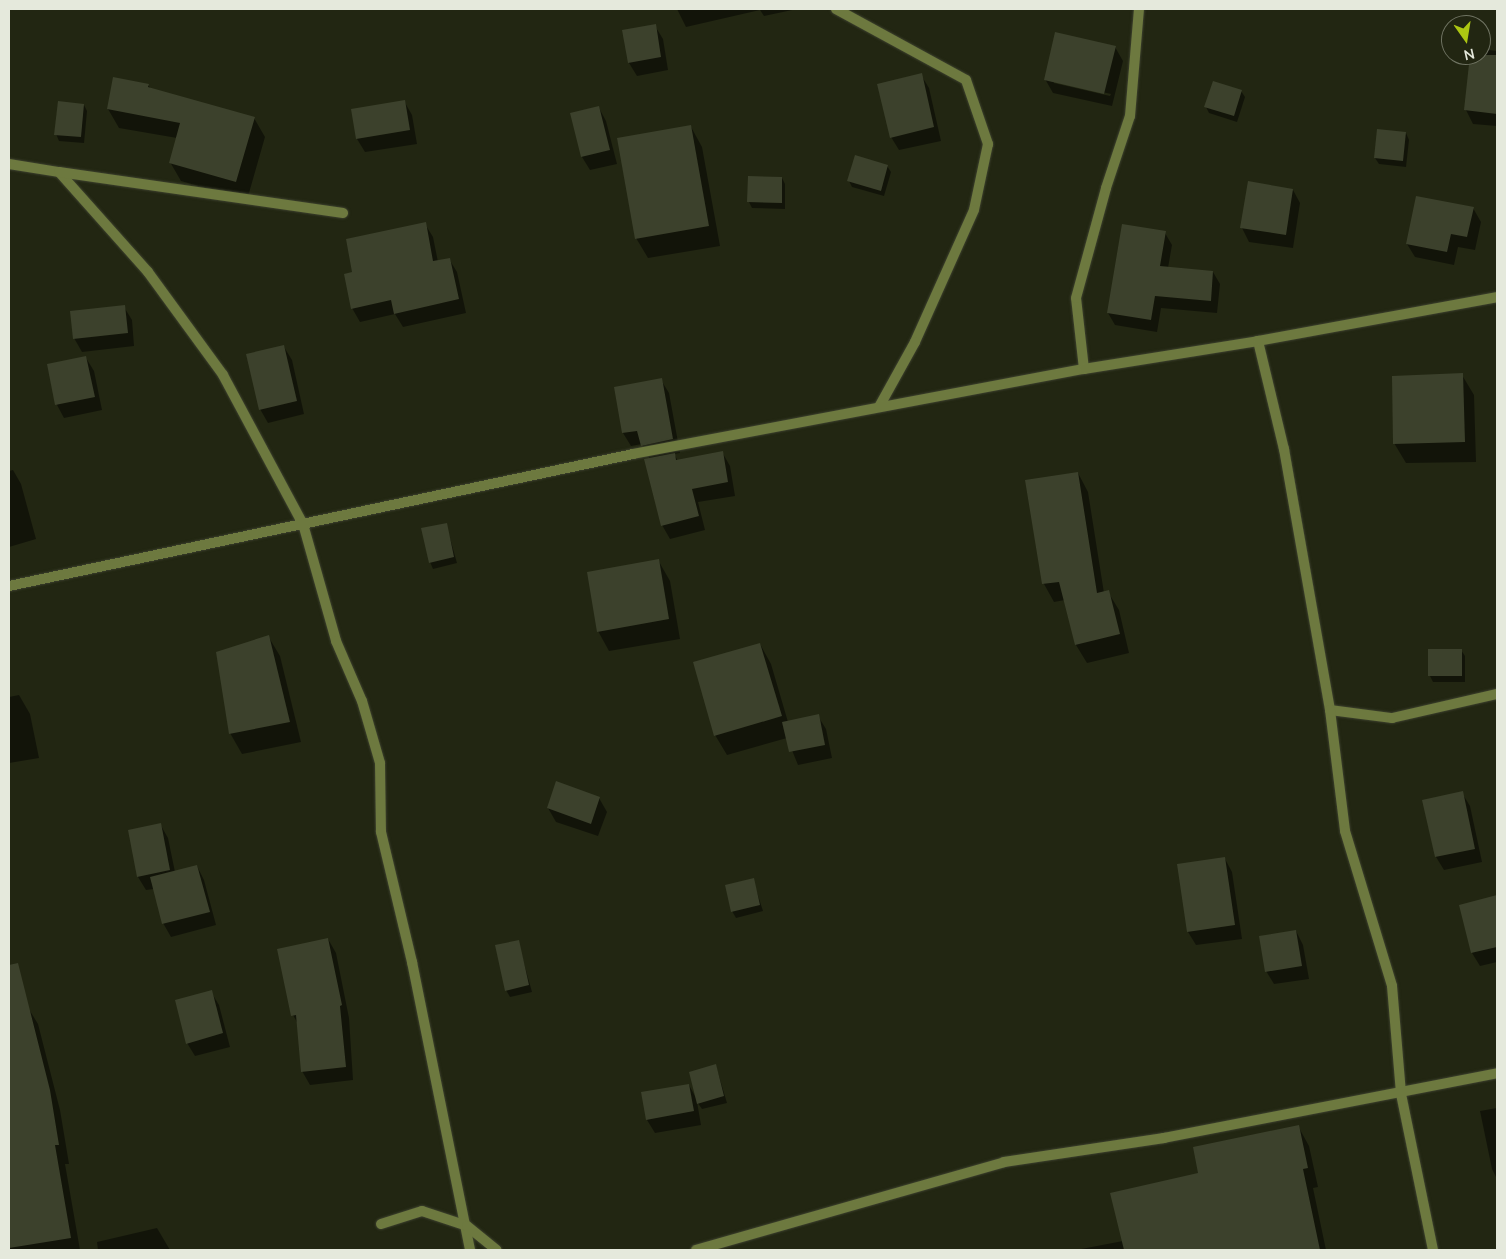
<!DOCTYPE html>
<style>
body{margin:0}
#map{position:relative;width:1506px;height:1259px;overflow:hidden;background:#222612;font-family:"Nunito Sans",sans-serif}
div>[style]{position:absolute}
.shadow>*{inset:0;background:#0007}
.building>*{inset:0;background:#3c412c}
.roads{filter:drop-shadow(0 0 1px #3d412e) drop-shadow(0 0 1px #3d412e)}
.street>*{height:10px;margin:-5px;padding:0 5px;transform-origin:5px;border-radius:5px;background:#6d793f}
span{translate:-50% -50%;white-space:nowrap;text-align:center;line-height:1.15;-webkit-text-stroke:5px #222612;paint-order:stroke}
.frame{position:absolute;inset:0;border:10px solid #e5e9dc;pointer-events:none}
.north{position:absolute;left:1441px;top:15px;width:50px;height:50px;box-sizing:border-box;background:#222612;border:1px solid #707463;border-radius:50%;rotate:167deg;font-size:14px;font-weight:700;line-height:20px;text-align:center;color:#e5e9dc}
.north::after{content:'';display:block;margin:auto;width:18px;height:22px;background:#acc612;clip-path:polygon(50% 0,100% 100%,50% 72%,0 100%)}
</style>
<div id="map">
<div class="shadow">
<i style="clip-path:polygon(677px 9px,797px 9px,764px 16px,760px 10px,686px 27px)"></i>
<i style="clip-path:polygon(655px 26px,663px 39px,668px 70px,637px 76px,629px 63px,623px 31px)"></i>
<i style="clip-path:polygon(evenodd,1115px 47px,1123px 61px,1112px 106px,1053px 93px,1045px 79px,1115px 47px,1054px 81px,1111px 94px,1110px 96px,1054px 83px,1054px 81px)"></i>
<i style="clip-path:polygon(1481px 49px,1497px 51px,1497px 126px,1473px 124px,1466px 110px,1471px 55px,1481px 55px)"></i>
<i style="clip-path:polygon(921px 75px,929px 88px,941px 141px,899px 150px,891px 137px)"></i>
<i style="clip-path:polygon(148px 85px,151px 89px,254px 118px,265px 137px,247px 200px,181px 181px,170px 162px,177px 138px,119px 128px,108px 109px)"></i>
<i style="clip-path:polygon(1241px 91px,1245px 97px,1237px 122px,1209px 113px,1206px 107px)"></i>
<i style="clip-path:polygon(404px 101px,412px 115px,417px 144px,365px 152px,357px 139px,352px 110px)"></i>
<i style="clip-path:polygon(84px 105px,87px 111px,84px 143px,59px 141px,56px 134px)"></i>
<i style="clip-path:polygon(599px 108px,606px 121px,617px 164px,590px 170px,582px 157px,572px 114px)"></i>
<i style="clip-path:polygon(691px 127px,702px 147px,720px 246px,648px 258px,636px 238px)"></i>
<i style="clip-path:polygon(1406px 133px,1409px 140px,1406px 167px,1379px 164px,1375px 158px)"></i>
<i style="clip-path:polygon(887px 166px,891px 172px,884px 196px,852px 187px,849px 181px)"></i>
<i style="clip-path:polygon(782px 178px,785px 184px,785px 209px,752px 208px,749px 202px)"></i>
<i style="clip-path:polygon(1293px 190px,1300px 203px,1293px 248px,1249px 242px,1242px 228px)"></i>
<i style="clip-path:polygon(1473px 208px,1481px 222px,1475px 250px,1458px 247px,1454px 265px,1415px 257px,1407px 244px)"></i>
<i style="clip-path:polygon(425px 224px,433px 237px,438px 262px,449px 259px,457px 272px,466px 313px,403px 327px,395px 314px,360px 322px,352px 308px)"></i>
<i style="clip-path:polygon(1165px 233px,1172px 245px,1168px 268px,1213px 272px,1220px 284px,1217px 313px,1161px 308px,1157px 332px,1115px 325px,1108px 313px)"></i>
<i style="clip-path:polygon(124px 307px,132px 320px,134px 346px,82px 352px,74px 338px)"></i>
<i style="clip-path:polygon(284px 347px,292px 360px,304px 414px,268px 423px,260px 409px)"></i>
<i style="clip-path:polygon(86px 358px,94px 371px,102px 410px,64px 418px,57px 405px)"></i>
<i style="clip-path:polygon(1462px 375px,1474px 395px,1476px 462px,1406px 463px,1394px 443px)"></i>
<i style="clip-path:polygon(661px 380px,669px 393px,680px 453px,674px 454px,678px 461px,722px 452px,730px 466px,735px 496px,698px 502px,705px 530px,670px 539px,662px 525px,650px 459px,642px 444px,631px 446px,623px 433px,616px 388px)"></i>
<i style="clip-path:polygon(13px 470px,21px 484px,36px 539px,9px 547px,9px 471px)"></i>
<i style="clip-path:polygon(1078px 473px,1088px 492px,1104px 593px,1108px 592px,1119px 610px,1129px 653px,1087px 663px,1076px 645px,1065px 600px,1054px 602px,1044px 584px,1027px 481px)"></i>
<i style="clip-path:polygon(446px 524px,457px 563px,433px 569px,430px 562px)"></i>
<i style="clip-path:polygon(658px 560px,670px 581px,680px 639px,609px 651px,598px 631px)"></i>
<i style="clip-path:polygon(268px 636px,280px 656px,301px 742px,242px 754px,230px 733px)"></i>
<i style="clip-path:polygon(760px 644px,771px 664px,788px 722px,818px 716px,826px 729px,832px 758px,798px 765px,787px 738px,727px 755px,715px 735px)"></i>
<i style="clip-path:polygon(1461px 650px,1465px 656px,1465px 682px,1433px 682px,1430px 676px)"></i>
<i style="clip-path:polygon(19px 695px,30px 714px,39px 758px,9px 763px,9px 697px)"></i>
<i style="clip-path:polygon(1462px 793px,1470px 806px,1482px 862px,1444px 870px,1436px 857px,1424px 801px)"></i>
<i style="clip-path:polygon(599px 798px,607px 812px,598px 836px,556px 822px,548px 808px)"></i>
<i style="clip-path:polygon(160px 824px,168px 838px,175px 872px,197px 866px,204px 880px,216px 925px,171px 937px,163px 923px,154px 889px,146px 890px,138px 877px,129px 831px)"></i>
<i style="clip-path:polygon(1225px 859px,1232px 872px,1242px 939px,1196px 945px,1188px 932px,1178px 865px)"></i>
<i style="clip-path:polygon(753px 880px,763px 911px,736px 918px,732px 911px)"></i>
<i style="clip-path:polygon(1496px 896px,1497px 962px,1480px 966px,1472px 953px)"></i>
<i style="clip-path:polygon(1296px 931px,1303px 945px,1309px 979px,1274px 984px,1266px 971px)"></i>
<i style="clip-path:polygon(328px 939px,336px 953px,349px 1018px,353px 1080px,310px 1085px,302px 1071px,298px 1024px,293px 1015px)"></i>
<i style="clip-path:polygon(518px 942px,532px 992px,510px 997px,506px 990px)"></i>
<i style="clip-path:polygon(211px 992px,219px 1005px,230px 1047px,195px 1056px,187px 1043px)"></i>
<i style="clip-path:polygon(27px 1006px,38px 1024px,60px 1110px,69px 1164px,65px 1164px,80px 1250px,9px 1250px,9px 1010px)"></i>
<i style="clip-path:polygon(716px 1066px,727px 1103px,702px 1109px,697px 1102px,701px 1125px,655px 1133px,647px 1120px,689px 1085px,696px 1098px)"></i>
<i style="clip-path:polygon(1497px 1108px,1497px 1179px,1492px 1169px,1480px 1111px)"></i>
<i style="clip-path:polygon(1298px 1126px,1309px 1146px,1318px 1187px,1313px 1188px,1326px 1250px,1076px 1250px,1123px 1241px,1200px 1174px)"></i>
<i style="clip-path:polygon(157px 1228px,170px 1250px,98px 1250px,97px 1242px)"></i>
</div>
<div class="building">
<i style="clip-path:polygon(656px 24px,661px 57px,628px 63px,622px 30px)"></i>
<i style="clip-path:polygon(1055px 32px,1116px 46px,1104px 94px,1044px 80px)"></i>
<i style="clip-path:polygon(1470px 55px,1497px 55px,1497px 114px,1464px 110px)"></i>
<i style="clip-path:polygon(922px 73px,934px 127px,890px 138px,877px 84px)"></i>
<i style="clip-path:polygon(113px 77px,149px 84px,148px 87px,255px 117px,236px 182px,169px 163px,180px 123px,107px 109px)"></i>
<i style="clip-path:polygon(1213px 81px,1242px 90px,1234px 116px,1204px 107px)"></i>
<i style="clip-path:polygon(405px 100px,410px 130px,356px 139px,351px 109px)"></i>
<i style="clip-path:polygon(58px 101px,84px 104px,81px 137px,54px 135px)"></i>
<i style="clip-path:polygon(599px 106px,610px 150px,581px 157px,570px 113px)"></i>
<i style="clip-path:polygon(691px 125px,709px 226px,635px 239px,617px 138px)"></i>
<i style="clip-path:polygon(1377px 129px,1406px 132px,1403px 161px,1374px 158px)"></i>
<i style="clip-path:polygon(855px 155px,888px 165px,881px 191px,847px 181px)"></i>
<i style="clip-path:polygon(748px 176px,782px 177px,782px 203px,747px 202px)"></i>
<i style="clip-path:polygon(1248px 181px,1293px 189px,1286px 235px,1240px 228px)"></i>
<i style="clip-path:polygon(1416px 196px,1474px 207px,1467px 237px,1451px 234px,1447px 252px,1406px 244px)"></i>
<i style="clip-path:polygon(426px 222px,433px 261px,450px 258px,459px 299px,394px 314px,391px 300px,351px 309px,344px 274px,352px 272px,346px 239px)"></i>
<i style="clip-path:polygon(1122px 224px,1166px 231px,1160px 266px,1213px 271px,1211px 301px,1155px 296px,1151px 320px,1107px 313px)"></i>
<i style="clip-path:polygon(125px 305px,128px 333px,73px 339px,70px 311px)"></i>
<i style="clip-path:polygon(284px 345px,297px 401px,259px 410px,246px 354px)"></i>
<i style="clip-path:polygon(86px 356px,95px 397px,55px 405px,47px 364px)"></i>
<i style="clip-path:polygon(1463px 373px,1465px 442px,1393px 444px,1392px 376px)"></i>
<i style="clip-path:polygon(662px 378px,673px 439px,641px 446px,637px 431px,622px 433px,614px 387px)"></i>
<i style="clip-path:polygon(723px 451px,728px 482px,692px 489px,699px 516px,661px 526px,644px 459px,675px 453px,676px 460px)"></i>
<i style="clip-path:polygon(1078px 472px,1097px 593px,1109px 590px,1120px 634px,1075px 645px,1059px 582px,1042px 584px,1025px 480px)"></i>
<i style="clip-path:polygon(447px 523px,454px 557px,429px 563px,421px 528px)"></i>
<i style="clip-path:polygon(659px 559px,669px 619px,597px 632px,587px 572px)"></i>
<i style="clip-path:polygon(269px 635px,290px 722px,229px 734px,216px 652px)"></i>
<i style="clip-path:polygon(760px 643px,782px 716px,714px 736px,693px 662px)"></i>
<i style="clip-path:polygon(1428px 649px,1462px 649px,1462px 676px,1428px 676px)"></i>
<i style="clip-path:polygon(819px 714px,825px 745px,789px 752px,782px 722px)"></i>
<i style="clip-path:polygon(556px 781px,600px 797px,591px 824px,547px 808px)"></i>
<i style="clip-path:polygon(1463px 791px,1475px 849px,1435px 857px,1422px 800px)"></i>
<i style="clip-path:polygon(161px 823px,170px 870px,137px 877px,128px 830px)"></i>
<i style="clip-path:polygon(1225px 857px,1235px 925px,1187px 932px,1177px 864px)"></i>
<i style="clip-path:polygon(197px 865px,210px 912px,162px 924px,150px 877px)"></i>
<i style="clip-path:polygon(754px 878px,760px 905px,731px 912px,725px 885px)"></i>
<i style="clip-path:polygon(1497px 895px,1497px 947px,1471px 953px,1459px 905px)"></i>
<i style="clip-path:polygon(1296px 930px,1302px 966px,1265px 972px,1259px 936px)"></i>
<i style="clip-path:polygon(328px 938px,342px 1005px,340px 1006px,346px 1067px,301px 1072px,296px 1015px,291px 1016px,277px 949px)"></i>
<i style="clip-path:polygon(519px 940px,529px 985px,505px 991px,495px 945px)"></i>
<i style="clip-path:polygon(18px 963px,50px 1090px,59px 1145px,55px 1145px,71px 1238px,9px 1248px,9px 965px)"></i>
<i style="clip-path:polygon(212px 990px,223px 1033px,186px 1044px,175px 1000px)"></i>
<i style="clip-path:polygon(716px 1064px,724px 1096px,697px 1104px,689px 1072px)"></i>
<i style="clip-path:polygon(689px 1084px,694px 1111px,646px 1120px,641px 1092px)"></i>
<i style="clip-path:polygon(1299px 1125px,1308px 1168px,1303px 1169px,1320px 1250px,1124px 1250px,1110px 1193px,1198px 1173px,1193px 1147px)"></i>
</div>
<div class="roads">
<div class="street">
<i style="left:836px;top:9px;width:148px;rotate:28.6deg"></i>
<i style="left:966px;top:80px;width:68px;rotate:71deg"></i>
<i style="left:988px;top:144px;width:67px;rotate:102deg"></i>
<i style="left:974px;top:210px;width:145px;rotate:114.1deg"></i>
<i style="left:915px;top:342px;width:74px;rotate:119deg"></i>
<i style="left:9px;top:164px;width:51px;rotate:9.1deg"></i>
<i style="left:59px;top:172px;width:134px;rotate:48.3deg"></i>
<i style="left:148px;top:272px;width:127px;rotate:53.9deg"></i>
<i style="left:223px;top:375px;width:169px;rotate:61.8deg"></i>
<i style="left:303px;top:524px;width:122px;rotate:74.2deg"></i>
<i style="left:336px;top:641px;width:65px;rotate:66.6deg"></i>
<i style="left:362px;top:701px;width:65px;rotate:73.8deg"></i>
<i style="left:380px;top:763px;width:69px;rotate:89.2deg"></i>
<i style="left:381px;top:832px;width:134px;rotate:76.6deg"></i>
<i style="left:412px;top:962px;width:294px;rotate:78.6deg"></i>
<i style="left:59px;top:172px;width:287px;rotate:8.2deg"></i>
<i style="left:1258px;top:341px;width:111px;rotate:76.5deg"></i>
<i style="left:1284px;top:449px;width:265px;rotate:80deg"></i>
<i style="left:1330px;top:710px;width:63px;rotate:7.4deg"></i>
<i style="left:1392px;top:718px;width:108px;rotate:-12.9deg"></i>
<i style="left:1084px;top:369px;width:71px;rotate:-96.4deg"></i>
<i style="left:1076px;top:298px;width:114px;rotate:-74.7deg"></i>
<i style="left:1106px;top:188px;width:76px;rotate:-71.6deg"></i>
<i style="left:1130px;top:116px;width:107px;rotate:-85.2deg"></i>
<i style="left:9px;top:586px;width:638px;rotate:-11.94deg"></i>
<i style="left:633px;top:454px;width:459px;rotate:-10.7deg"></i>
<i style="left:1084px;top:369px;width:176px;rotate:-9.1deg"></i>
<i style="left:1258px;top:341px;width:243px;rotate:-10.4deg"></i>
<i style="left:1330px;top:710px;width:122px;rotate:82.9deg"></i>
<i style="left:1345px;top:831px;width:162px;rotate:73.1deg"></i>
<i style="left:1392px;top:986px;width:108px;rotate:85.2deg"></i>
<i style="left:1401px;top:1094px;width:159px;rotate:78.4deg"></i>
<i style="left:381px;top:1224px;width:43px;rotate:-17.6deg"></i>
<i style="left:422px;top:1211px;width:47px;rotate:18.4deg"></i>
<i style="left:467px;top:1226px;width:38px;rotate:39deg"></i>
<i style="left:696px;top:1250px;width:320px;rotate:-15.9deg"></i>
<i style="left:1004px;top:1162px;width:162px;rotate:-8.5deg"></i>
<i style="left:1164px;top:1138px;width:339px;rotate:-11deg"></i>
</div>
</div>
<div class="frame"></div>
<div class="north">N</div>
</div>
